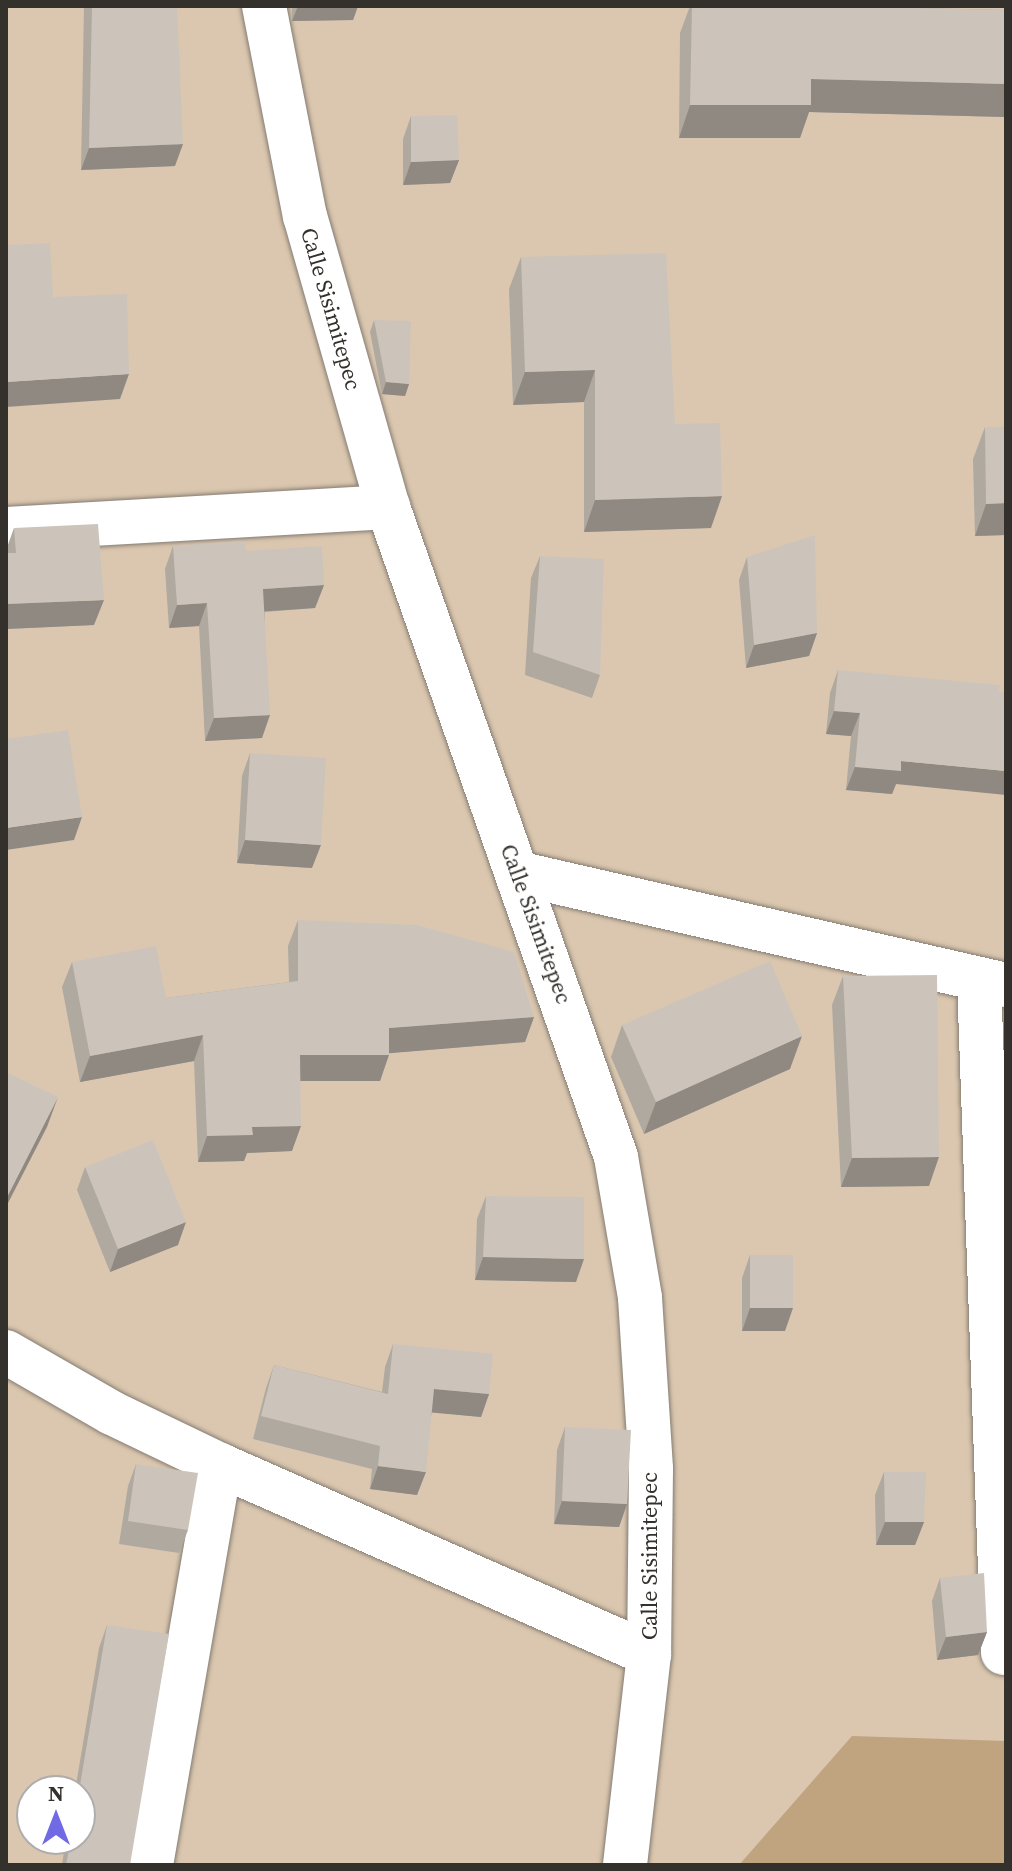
<!DOCTYPE html>
<style>
body{margin:0}
#map{position:relative;width:1012px;height:1871px;overflow:hidden;background:#e9e0d6;font-family:"Source Serif 4",serif}
div>[style]{position:absolute}
.green>*{inset:0;background:#dbc7af}
.forest>*{inset:0;background:#c0a37f}
.roads{filter:drop-shadow(0 0 2px #847c73) drop-shadow(0 0 2px #847c73)}
.minor>*{height:44px;margin:-22px;padding:0 22px;transform-origin:22px;border-radius:22px;background:#fff}
.wall>*{inset:0;background:#afa9a0}
.shaded-wall>*{inset:0;background:#8f8982}
.building>*{inset:0;background:#ccc4ba}
span{translate:-50% -50%;white-space:nowrap;text-align:center;line-height:1.15;-webkit-text-stroke:6px #fff;paint-order:stroke}
.street-label{font-size:22px;color:#34312d}
.frame{position:absolute;inset:0;border:8px solid #34312d;pointer-events:none}
.north{position:absolute;left:16px;top:1775px;width:80px;height:80px;box-sizing:border-box;background:#fff;border:2px solid #aeadab;border-radius:50%;rotate:0deg;font-size:22px;font-weight:700;line-height:32px;text-align:center;color:#34312d}
.north::after{content:'';display:block;margin:auto;width:28px;height:36px;background:#706ae5;clip-path:polygon(50% 0,100% 100%,50% 72%,0 100%)}
</style>
<div id="map">
<div class="green">
<i style="clip-path:polygon(evenodd,6px 6px,1006px 6px,1006px 1865px,6px 1865px,6px 6px,32px 1791px,80px 1791px,80px 1839px,32px 1839px,32px 1791px)"></i>
</div>
<div class="forest">
<i style="clip-path:polygon(852px 1736px,1006px 1741px,1006px 1865px,739px 1865px)"></i>
</div>
<div class="roads">
<div class="minor">
<i style="left:264px;top:6px;width:214px;rotate:79deg"></i>
<i style="left:305px;top:216px;width:303px;rotate:74.1deg"></i>
<i style="left:388px;top:507px;width:689px;rotate:70.67deg"></i>
<i style="left:616px;top:1157px;width:143px;rotate:80.3deg"></i>
<i style="left:640px;top:1298px;width:171px;rotate:86.3deg"></i>
<i style="left:651px;top:1469px;width:185px;rotate:90.6deg"></i>
<i style="left:649px;top:1654px;width:212px;rotate:96.5deg"></i>
<i style="left:6px;top:529px;width:383px;rotate:-3.3deg"></i>
<i style="left:517px;top:873px;width:502px;rotate:12.9deg"></i>
<i style="left:979px;top:980px;width:673px;rotate:87.96deg"></i>
<i style="left:6px;top:1352px;width:122px;rotate:29.9deg"></i>
<i style="left:112px;top:1413px;width:120px;rotate:25.7deg"></i>
<i style="left:220px;top:1465px;width:469px;rotate:23.8deg"></i>
<i style="left:151px;top:1865px;width:406px;rotate:-80.2deg"></i>
</div>
</div>
<div class="wall">
<i style="clip-path:polygon(84px 6px,177px 6px,175px 166px,81px 170px)"></i>
<i style="clip-path:polygon(292px 6px,358px 6px,353px 20px,292px 21px)"></i>
<i style="clip-path:polygon(690px 6px,828px 6px,1006px 10px,1006px 117px,809px 112px,800px 138px,679px 138px,680px 33px)"></i>
<i style="clip-path:polygon(411px 116px,459px 160px,450px 183px,403px 185px,403px 139px)"></i>
<i style="clip-path:polygon(521px 257px,675px 424px,711px 528px,584px 532px,584px 402px,513px 405px,509px 289px)"></i>
<i style="clip-path:polygon(374px 320px,409px 384px,405px 396px,382px 394px,370px 332px)"></i>
<i style="clip-path:polygon(985px 427px,1006px 535px,975px 536px,973px 459px)"></i>
<i style="clip-path:polygon(14px 528px,94px 625px,6px 629px,6px 550px)"></i>
<i style="clip-path:polygon(173px 546px,246px 551px,324px 585px,315px 608px,265px 612px,262px 738px,205px 741px,199px 626px,169px 628px,165px 569px)"></i>
<i style="clip-path:polygon(540px 556px,600px 675px,592px 698px,525px 675px,531px 578px)"></i>
<i style="clip-path:polygon(747px 557px,817px 633px,809px 656px,746px 668px,739px 580px)"></i>
<i style="clip-path:polygon(838px 670px,896px 784px,892px 794px,846px 790px,851px 736px,826px 734px,830px 693px)"></i>
<i style="clip-path:polygon(250px 753px,312px 868px,237px 863px,242px 776px)"></i>
<i style="clip-path:polygon(298px 920px,534px 1017px,525px 1042px,389px 1053px,380px 1081px,300px 1081px,292px 1151px,247px 1153px,244px 1161px,198px 1162px,194px 1061px,80px 1082px,62px 987px,72px 962px,166px 998px,289px 982px,288px 946px)"></i>
<i style="clip-path:polygon(843px 976px,929px 1186px,841px 1187px,832px 1005px)"></i>
<i style="clip-path:polygon(622px 1025px,790px 1069px,644px 1134px,611px 1057px)"></i>
<i style="clip-path:polygon(85px 1167px,178px 1245px,110px 1272px,77px 1190px)"></i>
<i style="clip-path:polygon(486px 1196px,576px 1282px,475px 1280px,477px 1219px)"></i>
<i style="clip-path:polygon(750px 1255px,785px 1331px,742px 1331px,742px 1278px)"></i>
<i style="clip-path:polygon(393px 1344px,489px 1394px,481px 1417px,432px 1412px,417px 1495px,370px 1489px,372px 1469px,253px 1439px,266px 1388px,274px 1365px,382px 1392px,385px 1367px)"></i>
<i style="clip-path:polygon(565px 1427px,627px 1504px,619px 1527px,554px 1524px,557px 1450px)"></i>
<i style="clip-path:polygon(136px 1464px,188px 1530px,179px 1553px,119px 1544px,128px 1486px)"></i>
<i style="clip-path:polygon(884px 1472px,924px 1522px,915px 1545px,876px 1545px,875px 1495px)"></i>
<i style="clip-path:polygon(940px 1578px,987px 1632px,978px 1655px,937px 1660px,932px 1601px)"></i>
<i style="clip-path:polygon(107px 1625px,130px 1865px,62px 1865px,66px 1839px,80px 1839px,80px 1791px,75px 1791px,99px 1648px)"></i>
</div>
<div class="shaded-wall">
<i style="clip-path:polygon(298px 6px,358px 6px,353px 20px,292px 21px)"></i>
<i style="clip-path:polygon(811px 79px,1006px 84px,1006px 117px,809px 112px,800px 138px,679px 138px,690px 105px)"></i>
<i style="clip-path:polygon(183px 144px,175px 166px,81px 170px,89px 148px)"></i>
<i style="clip-path:polygon(459px 160px,450px 183px,403px 185px,411px 162px)"></i>
<i style="clip-path:polygon(595px 370px,584px 402px,513px 405px,525px 372px)"></i>
<i style="clip-path:polygon(129px 374px,120px 399px,6px 407px,6px 382px)"></i>
<i style="clip-path:polygon(386px 382px,409px 384px,405px 396px,382px 394px)"></i>
<i style="clip-path:polygon(722px 496px,711px 528px,584px 532px,595px 500px)"></i>
<i style="clip-path:polygon(1006px 503px,1006px 535px,975px 536px,986px 504px)"></i>
<i style="clip-path:polygon(324px 585px,315px 608px,255px 612px,263px 589px)"></i>
<i style="clip-path:polygon(104px 600px,94px 625px,6px 629px,6px 604px)"></i>
<i style="clip-path:polygon(207px 603px,199px 626px,169px 628px,177px 605px)"></i>
<i style="clip-path:polygon(817px 633px,809px 656px,746px 668px,754px 645px)"></i>
<i style="clip-path:polygon(834px 711px,860px 713px,851px 736px,826px 734px)"></i>
<i style="clip-path:polygon(270px 715px,262px 738px,205px 741px,214px 718px)"></i>
<i style="clip-path:polygon(901px 761px,1006px 771px,1006px 795px,896px 784px,892px 794px,846px 790px,855px 767px)"></i>
<i style="clip-path:polygon(82px 817px,74px 840px,6px 850px,6px 828px)"></i>
<i style="clip-path:polygon(245px 840px,321px 845px,312px 868px,237px 863px)"></i>
<i style="clip-path:polygon(534px 1017px,525px 1042px,380px 1054px,389px 1028px)"></i>
<i style="clip-path:polygon(203px 1035px,194px 1061px,80px 1082px,90px 1056px)"></i>
<i style="clip-path:polygon(802px 1036px,790px 1069px,644px 1134px,656px 1102px)"></i>
<i style="clip-path:polygon(300px 1055px,389px 1055px,380px 1081px,290px 1081px)"></i>
<i style="clip-path:polygon(58px 1097px,47px 1127px,6px 1207px,6px 1199px)"></i>
<i style="clip-path:polygon(301px 1126px,292px 1151px,247px 1153px,244px 1161px,198px 1162px,207px 1136px,252px 1127px)"></i>
<i style="clip-path:polygon(939px 1157px,929px 1186px,841px 1187px,852px 1158px)"></i>
<i style="clip-path:polygon(186px 1222px,178px 1245px,110px 1272px,118px 1249px)"></i>
<i style="clip-path:polygon(483px 1257px,584px 1259px,576px 1282px,475px 1280px)"></i>
<i style="clip-path:polygon(750px 1308px,793px 1308px,785px 1331px,742px 1331px)"></i>
<i style="clip-path:polygon(434px 1389px,489px 1394px,481px 1417px,426px 1412px)"></i>
<i style="clip-path:polygon(378px 1466px,426px 1472px,417px 1495px,370px 1489px)"></i>
<i style="clip-path:polygon(562px 1501px,627px 1504px,619px 1527px,554px 1524px)"></i>
<i style="clip-path:polygon(885px 1522px,924px 1522px,915px 1545px,876px 1545px)"></i>
<i style="clip-path:polygon(987px 1632px,978px 1655px,937px 1660px,946px 1637px)"></i>
</div>
<div class="building">
<i style="clip-path:polygon(92px 6px,177px 6px,183px 144px,89px 148px)"></i>
<i style="clip-path:polygon(692px 6px,828px 6px,1006px 10px,1006px 84px,811px 79px,811px 105px,690px 105px)"></i>
<i style="clip-path:polygon(457px 115px,459px 160px,411px 162px,411px 116px)"></i>
<i style="clip-path:polygon(50px 243px,53px 297px,127px 294px,129px 374px,6px 382px,6px 245px)"></i>
<i style="clip-path:polygon(666px 253px,675px 424px,720px 423px,722px 496px,595px 500px,595px 370px,525px 372px,521px 257px)"></i>
<i style="clip-path:polygon(374px 320px,411px 321px,409px 384px,386px 382px)"></i>
<i style="clip-path:polygon(985px 427px,1006px 427px,1006px 503px,986px 504px)"></i>
<i style="clip-path:polygon(98px 524px,104px 600px,6px 604px,6px 553px,16px 553px,14px 528px)"></i>
<i style="clip-path:polygon(815px 535px,817px 633px,754px 645px,747px 557px)"></i>
<i style="clip-path:polygon(245px 541px,246px 551px,322px 546px,324px 585px,263px 589px,270px 715px,214px 718px,207px 603px,177px 605px,173px 546px)"></i>
<i style="clip-path:polygon(540px 556px,604px 559px,600px 675px,533px 652px)"></i>
<i style="clip-path:polygon(838px 670px,1000px 685px,999px 691px,1006px 692px,1006px 771px,901px 761px,901px 771px,855px 767px,860px 713px,834px 711px)"></i>
<i style="clip-path:polygon(68px 730px,82px 817px,6px 828px,6px 739px)"></i>
<i style="clip-path:polygon(250px 753px,326px 758px,321px 845px,245px 840px)"></i>
<i style="clip-path:polygon(298px 920px,417px 925px,514px 952px,534px 1017px,389px 1028px,389px 1055px,300px 1055px,301px 1126px,252px 1127px,253px 1135px,207px 1136px,203px 1035px,90px 1056px,72px 962px,156px 946px,166px 998px,298px 981px)"></i>
<i style="clip-path:polygon(770px 961px,802px 1036px,656px 1102px,622px 1025px)"></i>
<i style="clip-path:polygon(937px 975px,939px 1157px,852px 1158px,843px 976px)"></i>
<i style="clip-path:polygon(6px 1072px,58px 1097px,6px 1199px)"></i>
<i style="clip-path:polygon(153px 1140px,186px 1222px,118px 1249px,85px 1167px)"></i>
<i style="clip-path:polygon(486px 1196px,584px 1197px,584px 1259px,483px 1257px)"></i>
<i style="clip-path:polygon(750px 1255px,793px 1255px,793px 1308px,750px 1308px)"></i>
<i style="clip-path:polygon(393px 1344px,493px 1354px,489px 1394px,434px 1389px,426px 1472px,378px 1466px,380px 1446px,261px 1416px,274px 1365px,388px 1394px)"></i>
<i style="clip-path:polygon(565px 1427px,631px 1430px,627px 1504px,562px 1501px)"></i>
<i style="clip-path:polygon(136px 1464px,198px 1473px,188px 1530px,128px 1521px)"></i>
<i style="clip-path:polygon(884px 1472px,926px 1472px,924px 1522px,885px 1522px)"></i>
<i style="clip-path:polygon(984px 1573px,987px 1632px,946px 1637px,940px 1578px)"></i>
<i style="clip-path:polygon(107px 1625px,169px 1634px,130px 1865px,66px 1865px,71px 1839px,80px 1839px,80px 1791px,79px 1791px)"></i>
</div>
<div class="street-label">
<span style="left:331px;top:309px;rotate:74deg">Calle Sisimitepec</span>
<span style="left:536px;top:924px;rotate:70deg">Calle Sisimitepec</span>
<span style="left:650px;top:1556px;rotate:-90deg">Calle Sisimitepec</span>
</div>
<div class="frame"></div>
<div class="north">N</div>
</div>
